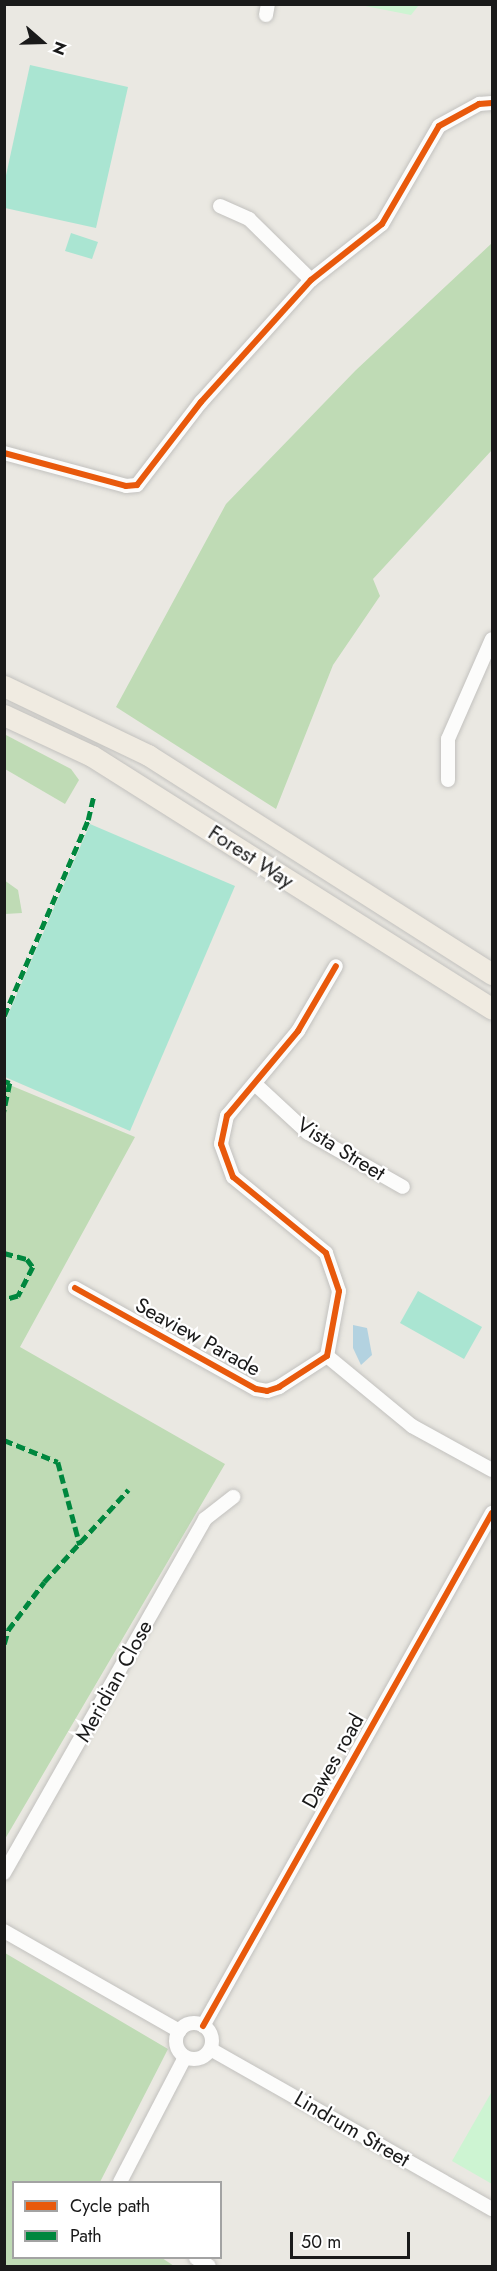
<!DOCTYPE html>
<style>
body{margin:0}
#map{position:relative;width:497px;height:2271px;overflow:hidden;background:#eae8e2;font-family:Jost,sans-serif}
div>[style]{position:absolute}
.forest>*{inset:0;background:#bfdbb5}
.park>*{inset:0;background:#cdf4d2}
.pitch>*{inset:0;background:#aae5d2}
.water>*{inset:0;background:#b3d2e0}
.roads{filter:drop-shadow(0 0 2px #c2c1be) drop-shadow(0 0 2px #c2c1be)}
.minor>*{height:14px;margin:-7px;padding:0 7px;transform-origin:7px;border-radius:7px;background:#fcfcfb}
.minor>.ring{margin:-7px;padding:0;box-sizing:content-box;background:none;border:14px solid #fcfcfb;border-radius:50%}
.primary>*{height:21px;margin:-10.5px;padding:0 10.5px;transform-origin:10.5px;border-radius:10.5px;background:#f0ebe1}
.quiet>*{height:4.5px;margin-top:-2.25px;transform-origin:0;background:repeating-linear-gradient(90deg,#00873e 0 9px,transparent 0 13.5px)}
.cycleway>*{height:6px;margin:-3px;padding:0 3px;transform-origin:3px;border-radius:3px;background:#e8590c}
span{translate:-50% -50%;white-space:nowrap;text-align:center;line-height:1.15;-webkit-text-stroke:4.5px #fff;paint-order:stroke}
.street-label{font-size:21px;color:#1a1a1a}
.frame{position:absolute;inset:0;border:6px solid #1a1a1a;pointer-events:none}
.legend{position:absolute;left:12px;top:2181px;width:210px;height:78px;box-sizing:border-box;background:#fff;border:2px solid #a3a3a3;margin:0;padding:8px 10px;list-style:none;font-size:18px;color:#1a1a1a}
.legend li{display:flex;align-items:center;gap:12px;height:30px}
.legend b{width:30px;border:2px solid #a3a3a3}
.north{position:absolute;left:12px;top:12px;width:60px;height:60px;-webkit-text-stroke:4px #fff;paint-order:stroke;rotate:110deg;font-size:16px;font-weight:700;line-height:24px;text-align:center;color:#1a1a1a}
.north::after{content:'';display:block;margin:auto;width:21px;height:27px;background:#1a1a1a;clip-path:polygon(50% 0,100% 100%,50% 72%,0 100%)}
.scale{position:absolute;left:290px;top:2232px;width:120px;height:27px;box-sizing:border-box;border:3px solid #1a1a1a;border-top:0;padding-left:8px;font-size:18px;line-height:21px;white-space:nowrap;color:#1a1a1a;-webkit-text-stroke:4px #fff;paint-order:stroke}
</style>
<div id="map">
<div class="forest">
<i style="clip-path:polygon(492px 243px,492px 450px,373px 579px,380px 596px,333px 665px,276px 809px,116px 707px,226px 504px,356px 370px)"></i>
<i style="clip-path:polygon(4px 734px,71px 769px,79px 780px,65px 804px,5px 769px)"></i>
<i style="clip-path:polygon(4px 880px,18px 890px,22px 913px,5px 914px)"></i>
<i style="clip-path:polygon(5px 1083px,135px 1137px,20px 1347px,225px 1464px,5px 1839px)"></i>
<i style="clip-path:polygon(5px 1953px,168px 2049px,100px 2182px,14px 2182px,14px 2258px,162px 2258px,174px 2266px,5px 2266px)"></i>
</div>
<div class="park">
<i style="clip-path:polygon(360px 5px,419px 5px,411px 15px)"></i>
<i style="clip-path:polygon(491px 2093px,492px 2094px,492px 2184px,452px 2161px)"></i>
</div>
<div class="pitch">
<i style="clip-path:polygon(30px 65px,128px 87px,96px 228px,5px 208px,5px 180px)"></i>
<i style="clip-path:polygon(71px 233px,98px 242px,92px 259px,65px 251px)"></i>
<i style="clip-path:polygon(90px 824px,235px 886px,130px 1131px,5px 1077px,5px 1022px)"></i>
<i style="clip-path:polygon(418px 1291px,482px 1327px,464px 1359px,400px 1323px)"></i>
</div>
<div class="water">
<i style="clip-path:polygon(353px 1325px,367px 1328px,372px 1355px,361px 1365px,353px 1348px)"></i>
</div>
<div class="roads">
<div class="minor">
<i style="left:266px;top:15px;width:11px;rotate:-80deg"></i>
<i style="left:220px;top:206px;width:32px;rotate:24deg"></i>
<i style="left:249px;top:219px;width:87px;rotate:44.5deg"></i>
<i style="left:4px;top:453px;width:126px;rotate:15.1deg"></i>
<i style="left:126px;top:486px;width:11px;rotate:-5deg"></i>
<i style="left:137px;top:485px;width:105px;rotate:-52.4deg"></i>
<i style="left:201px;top:402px;width:164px;rotate:-48deg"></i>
<i style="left:311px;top:280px;width:90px;rotate:-38.3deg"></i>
<i style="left:382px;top:224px;width:113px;rotate:-59.8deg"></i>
<i style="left:439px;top:126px;width:46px;rotate:-28.8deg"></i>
<i style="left:479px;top:104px;width:13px;rotate:-4deg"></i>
<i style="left:448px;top:780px;width:41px;rotate:-90deg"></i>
<i style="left:448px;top:739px;width:109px;rotate:-66.3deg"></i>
<i style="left:255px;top:1084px;width:72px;rotate:42.8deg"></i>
<i style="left:308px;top:1133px;width:109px;rotate:29.6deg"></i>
<i style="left:75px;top:1288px;width:207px;rotate:29.2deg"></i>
<i style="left:256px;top:1389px;width:11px;rotate:10deg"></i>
<i style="left:267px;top:1391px;width:13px;rotate:-18deg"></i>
<i style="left:279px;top:1387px;width:57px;rotate:-32.9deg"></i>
<i style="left:327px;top:1356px;width:66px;rotate:-79.5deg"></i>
<i style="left:339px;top:1291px;width:40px;rotate:-108.9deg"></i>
<i style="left:326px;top:1253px;width:120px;rotate:-140.7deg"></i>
<i style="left:233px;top:1177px;width:35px;rotate:-110deg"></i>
<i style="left:221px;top:1144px;width:29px;rotate:-78deg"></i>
<i style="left:227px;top:1116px;width:111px;rotate:-50.1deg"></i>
<i style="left:298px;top:1031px;width:75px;rotate:-59.7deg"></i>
<i style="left:327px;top:1356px;width:110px;rotate:39.5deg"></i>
<i style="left:412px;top:1426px;width:91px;rotate:28.8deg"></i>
<i style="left:4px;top:1873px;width:407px;rotate:-60.4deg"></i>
<i style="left:205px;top:1519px;width:36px;rotate:-38deg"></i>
<i style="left:4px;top:1931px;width:202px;rotate:29.7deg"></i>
<i class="ring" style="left:176px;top:2023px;width:22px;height:22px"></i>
<i style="left:203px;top:2026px;width:589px;rotate:-60.61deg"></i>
<i style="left:212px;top:2050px;width:322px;rotate:29.6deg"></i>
<i style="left:120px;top:2182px;width:141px;rotate:-62.5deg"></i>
<i style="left:196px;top:2258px;width:15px;rotate:32deg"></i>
</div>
<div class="primary">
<i style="left:4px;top:686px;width:160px;rotate:25.6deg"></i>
<i style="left:148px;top:755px;width:408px;rotate:32.5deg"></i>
<i style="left:4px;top:715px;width:97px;rotate:25deg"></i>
<i style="left:92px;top:756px;width:473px;rotate:32.3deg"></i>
</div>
</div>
<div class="quiet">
<i style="left:4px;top:1016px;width:213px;rotate:-66.8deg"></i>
<i style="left:88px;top:820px;width:26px;rotate:-77deg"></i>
<i style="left:4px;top:1081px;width:6px;rotate:18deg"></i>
<i style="left:10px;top:1083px;width:30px;rotate:102deg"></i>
<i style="left:4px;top:1253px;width:24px;rotate:15deg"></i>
<i style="left:27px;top:1259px;width:10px;rotate:53deg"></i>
<i style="left:33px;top:1267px;width:33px;rotate:117deg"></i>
<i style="left:18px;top:1296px;width:15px;rotate:164deg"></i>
<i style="left:4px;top:1440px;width:58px;rotate:22.2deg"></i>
<i style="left:58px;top:1462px;width:86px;rotate:75.2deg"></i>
<i style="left:4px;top:1644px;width:15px;rotate:-74deg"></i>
<i style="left:8px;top:1630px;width:60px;rotate:-53.1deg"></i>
<i style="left:44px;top:1582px;width:125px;rotate:-47.6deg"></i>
</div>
<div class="cycleway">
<i style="left:4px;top:453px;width:126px;rotate:15.1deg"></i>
<i style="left:126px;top:486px;width:11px;rotate:-5deg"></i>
<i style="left:137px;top:485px;width:105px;rotate:-52.4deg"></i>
<i style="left:201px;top:402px;width:164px;rotate:-48deg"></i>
<i style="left:311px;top:280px;width:90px;rotate:-38.3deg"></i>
<i style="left:382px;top:224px;width:113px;rotate:-59.8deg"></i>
<i style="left:439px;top:126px;width:46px;rotate:-28.8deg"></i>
<i style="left:479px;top:104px;width:13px;rotate:-4deg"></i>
<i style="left:75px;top:1288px;width:207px;rotate:29.2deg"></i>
<i style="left:256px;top:1389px;width:11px;rotate:10deg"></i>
<i style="left:267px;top:1391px;width:13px;rotate:-18deg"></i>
<i style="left:279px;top:1387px;width:57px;rotate:-32.9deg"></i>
<i style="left:327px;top:1356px;width:66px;rotate:-79.5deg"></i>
<i style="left:339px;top:1291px;width:40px;rotate:-108.9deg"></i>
<i style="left:326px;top:1253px;width:120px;rotate:-140.7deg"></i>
<i style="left:233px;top:1177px;width:35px;rotate:-110deg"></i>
<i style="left:221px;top:1144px;width:29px;rotate:-78deg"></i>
<i style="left:227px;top:1116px;width:111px;rotate:-50.1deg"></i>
<i style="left:298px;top:1031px;width:75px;rotate:-59.7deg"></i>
<i style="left:203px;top:2026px;width:589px;rotate:-60.61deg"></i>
</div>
<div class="street-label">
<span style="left:251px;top:857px;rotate:33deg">Forest Way</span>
<span style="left:341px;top:1149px;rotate:32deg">Vista Street</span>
<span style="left:198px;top:1337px;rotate:29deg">Seaview Parade</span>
<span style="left:114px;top:1681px;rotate:-61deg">Meridian Close</span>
<span style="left:333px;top:1761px;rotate:-61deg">Dawes road</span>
<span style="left:352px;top:2129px;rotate:30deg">Lindrum Street</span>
</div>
<div class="frame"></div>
<ul class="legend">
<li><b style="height:8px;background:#e8590c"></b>Cycle path</li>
<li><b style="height:8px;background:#00873e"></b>Path</li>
</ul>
<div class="north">N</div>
<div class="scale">50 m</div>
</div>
